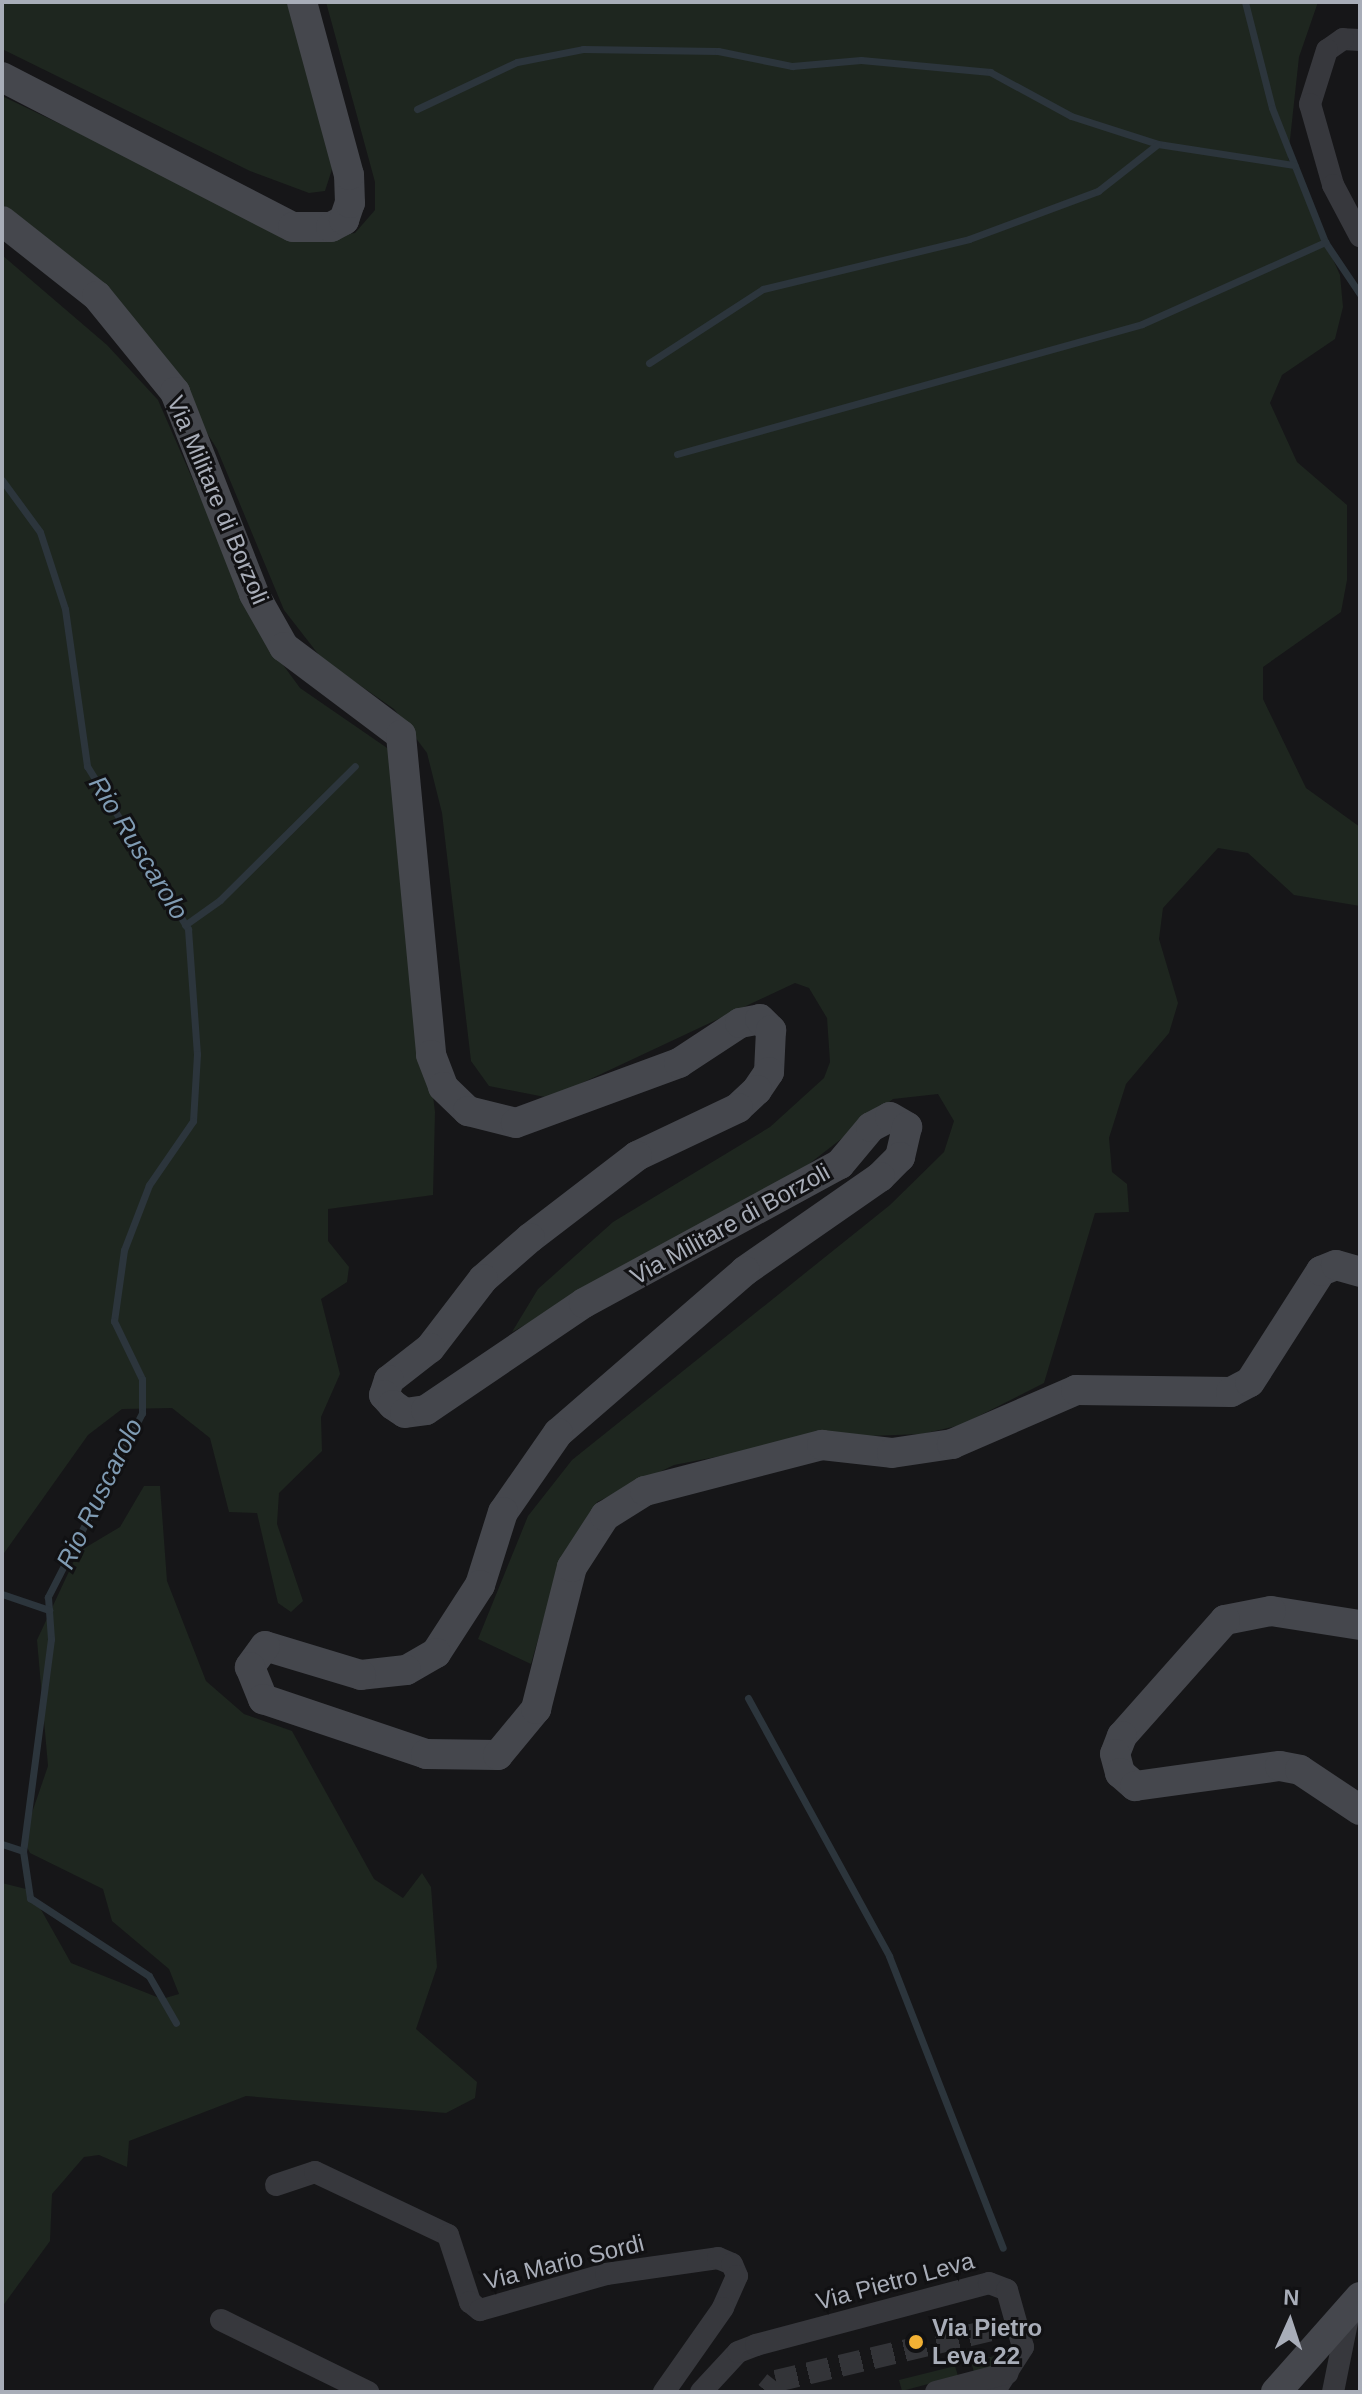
<!DOCTYPE html>
<style>
body{margin:0}
#map{position:relative;width:1362px;height:2394px;overflow:hidden;background:#161618;font-family:Arial,sans-serif}
div>[style]{position:absolute}
.green>*{inset:0;background:#1e261f}
.stream>*{height:7px;margin:-3.5px;padding:0 3.5px;transform-origin:3.5px;border-radius:3.5px;background:#2c353c}
.street-tunnel>*{height:22px;margin-top:-11px;transform-origin:0;background:repeating-linear-gradient(90deg,#333438 0 22px,transparent 0 33px)}
.street>*{height:22px;margin:-11px;padding:0 11px;transform-origin:11px;border-radius:11px;background:#37383d}
.secondary>*{height:30px;margin:-15px;padding:0 15px;transform-origin:15px;border-radius:15px;background:#45474d}
.dots>*{width:22px;height:22px;translate:-50% -50%;box-sizing:border-box;border:4px solid #111113;border-radius:50%}
span{translate:-50% -50%;white-space:nowrap;text-align:center;line-height:1.15;-webkit-text-stroke:6px #111113;paint-order:stroke}
.street-label{font-size:24px;color:#a8adb8}
.poi-label{font-size:24px;color:#a8adb8;font-weight:700}
.left{translate:0 -50%;text-align:left}
.water-label{font-size:26px;color:#7f9bb3;font-style:italic}
.frame{position:absolute;inset:0;border:4px solid #a8adb8;pointer-events:none}
.north{position:absolute;left:1250px;top:2282px;width:80px;height:80px;-webkit-text-stroke:6px #111113;paint-order:stroke;rotate:3deg;font-size:22px;font-weight:700;line-height:32px;text-align:center;color:#a8adb8}
.north::after{content:'';display:block;margin:auto;width:28px;height:36px;background:#a8adb8;clip-path:polygon(50% 0,100% 100%,50% 72%,0 100%)}
</style>
<div id="map">
<div class="green">
<i style="clip-path:polygon(2px 2px,293px 2px,334px 163px,325px 191px,309px 193px,250px 171px,2px 49px)"></i>
<i style="clip-path:polygon(326px 2px,1318px 2px,1299px 57px,1288px 158px,1340px 275px,1343px 307px,1335px 339px,1282px 375px,1270px 403px,1297px 462px,1347px 505px,1347px 580px,1341px 612px,1263px 667px,1263px 699px,1306px 788px,1360px 827px,1360px 906px,1294px 895px,1248px 853px,1218px 848px,1163px 908px,1159px 939px,1178px 1003px,1169px 1033px,1126px 1084px,1109px 1138px,1112px 1172px,1127px 1184px,1129px 1212px,1095px 1213px,1044px 1383px,961px 1425px,922px 1434px,815px 1438px,674px 1465px,597px 1502px,560px 1562px,531px 1664px,478px 1639px,528px 1516px,572px 1460px,890px 1205px,944px 1152px,954px 1121px,938px 1094px,893px 1099px,770px 1194px,512px 1332px,538px 1289px,613px 1222px,770px 1127px,824px 1078px,830px 1062px,827px 1018px,809px 988px,795px 983px,550px 1098px,489px 1086px,471px 1061px,442px 813px,427px 753px,394px 709px,322px 659px,284px 610px,217px 449px,144px 333px,2px 204px,2px 96px,304px 241px,355px 233px,375px 210px,375px 182px)"></i>
<i style="clip-path:polygon(2px 255px,107px 345px,158px 400px,259px 632px,300px 688px,390px 750px,435px 1112px,433px 1195px,328px 1209px,328px 1241px,349px 1267px,347px 1282px,321px 1299px,340px 1374px,321px 1417px,322px 1451px,279px 1493px,277px 1524px,303px 1601px,291px 1612px,278px 1603px,257px 1513px,229px 1512px,210px 1438px,172px 1408px,122px 1409px,88px 1435px,2px 1556px)"></i>
<i style="clip-path:polygon(144px 1486px,160px 1486px,167px 1581px,206px 1681px,244px 1714px,292px 1731px,374px 1879px,403px 1898px,422px 1873px,431px 1887px,437px 1967px,416px 2029px,477px 2082px,475px 2098px,446px 2113px,246px 2096px,129px 2141px,127px 2167px,99px 2155px,84px 2157px,52px 2194px,50px 2241px,2px 2307px,2px 1883px,30px 1890px,71px 1963px,162px 1999px,179px 1994px,169px 1969px,112px 1921px,103px 1889px,30px 1853px,23px 1839px,48px 1766px,37px 1640px,78px 1552px,120px 1527px)"></i>
<i style="clip-path:polygon(1002px 2354px,1005px 2365px,974px 2372px,971px 2362px)"></i>
<i style="clip-path:polygon(955px 2366px,958px 2376px,902px 2391px,899px 2380px)"></i>
</div>
<div class="stream">
<i style="left:1245px;top:2px;width:109px;rotate:75.7deg"></i>
<i style="left:1272px;top:108px;width:144px;rotate:68.4deg"></i>
<i style="left:1325px;top:242px;width:63px;rotate:56.1deg"></i>
<i style="left:417px;top:109px;width:110px;rotate:-25.2deg"></i>
<i style="left:517px;top:62px;width:67px;rotate:-11.1deg"></i>
<i style="left:583px;top:49px;width:135px;rotate:0.8deg"></i>
<i style="left:718px;top:51px;width:76px;rotate:11.5deg"></i>
<i style="left:792px;top:66px;width:69px;rotate:-5deg"></i>
<i style="left:861px;top:60px;width:130px;rotate:5.3deg"></i>
<i style="left:990px;top:72px;width:92px;rotate:28.5deg"></i>
<i style="left:1071px;top:116px;width:91px;rotate:17.8deg"></i>
<i style="left:1158px;top:144px;width:138px;rotate:8.8deg"></i>
<i style="left:649px;top:363px;width:136px;rotate:-33deg"></i>
<i style="left:763px;top:289px;width:212px;rotate:-13.6deg"></i>
<i style="left:969px;top:239px;width:138px;rotate:-20.4deg"></i>
<i style="left:1098px;top:191px;width:76px;rotate:-38.1deg"></i>
<i style="left:677px;top:454px;width:483px;rotate:-15.6deg"></i>
<i style="left:1142px;top:324px;width:201px;rotate:-24.1deg"></i>
<i style="left:2px;top:480px;width:64px;rotate:53.8deg"></i>
<i style="left:40px;top:532px;width:81px;rotate:72deg"></i>
<i style="left:65px;top:609px;width:159px;rotate:82deg"></i>
<i style="left:87px;top:766px;width:192px;rotate:58.2deg"></i>
<i style="left:188px;top:929px;width:125px;rotate:85.9deg"></i>
<i style="left:197px;top:1054px;width:67px;rotate:93.4deg"></i>
<i style="left:193px;top:1121px;width:78px;rotate:124.5deg"></i>
<i style="left:149px;top:1185px;width:70px;rotate:111deg"></i>
<i style="left:124px;top:1250px;width:72px;rotate:98deg"></i>
<i style="left:114px;top:1321px;width:64px;rotate:64.2deg"></i>
<i style="left:142px;top:1379px;width:34px;rotate:90deg"></i>
<i style="left:142px;top:1413px;width:207px;rotate:117.1deg"></i>
<i style="left:48px;top:1597px;width:42px;rotate:85.9deg"></i>
<i style="left:51px;top:1639px;width:214px;rotate:97.5deg"></i>
<i style="left:23px;top:1851px;width:48px;rotate:81.5deg"></i>
<i style="left:30px;top:1898px;width:142px;rotate:33.2deg"></i>
<i style="left:149px;top:1976px;width:54px;rotate:60.1deg"></i>
<i style="left:185px;top:925px;width:43px;rotate:-35.5deg"></i>
<i style="left:220px;top:900px;width:190px;rotate:-44.8deg"></i>
<i style="left:2px;top:1594px;width:50px;rotate:18.8deg"></i>
<i style="left:748px;top:1698px;width:294px;rotate:61.3deg"></i>
<i style="left:889px;top:1956px;width:313px;rotate:68.7deg"></i>
<i style="left:2px;top:1844px;width:22px;rotate:18deg"></i>
</div>
<div class="street-tunnel">
<i style="left:767px;top:2392px;width:14px;rotate:-51deg"></i>
<i style="left:776px;top:2381px;width:230px;rotate:-13.3deg"></i>
</div>
<div class="street">
<i style="left:1360px;top:40px;width:17px;rotate:-177deg"></i>
<i style="left:1343px;top:39px;width:19px;rotate:145deg"></i>
<i style="left:1327px;top:50px;width:57px;rotate:107.5deg"></i>
<i style="left:1310px;top:104px;width:84px;rotate:74.1deg"></i>
<i style="left:1333px;top:185px;width:58px;rotate:62.1deg"></i>
<i style="left:276px;top:2185px;width:41px;rotate:-18.4deg"></i>
<i style="left:315px;top:2172px;width:147px;rotate:25.3deg"></i>
<i style="left:448px;top:2235px;width:71px;rotate:71.8deg"></i>
<i style="left:470px;top:2302px;width:13px;rotate:39deg"></i>
<i style="left:480px;top:2310px;width:131px;rotate:-15.9deg"></i>
<i style="left:606px;top:2274px;width:113px;rotate:-8.1deg"></i>
<i style="left:718px;top:2258px;width:15px;rotate:23deg"></i>
<i style="left:732px;top:2264px;width:13px;rotate:67deg"></i>
<i style="left:737px;top:2276px;width:35px;rotate:114deg"></i>
<i style="left:723px;top:2308px;width:103px;rotate:125.1deg"></i>
<i style="left:221px;top:2320px;width:164px;rotate:26.1deg"></i>
<i style="left:701px;top:2392px;width:54px;rotate:-47.2deg"></i>
<i style="left:738px;top:2352px;width:19px;rotate:-21deg"></i>
<i style="left:756px;top:2345px;width:241px;rotate:-14.9deg"></i>
<i style="left:989px;top:2283px;width:19px;rotate:21deg"></i>
<i style="left:1007px;top:2290px;width:59px;rotate:74.3deg"></i>
<i style="left:1023px;top:2347px;width:54px;rotate:122.8deg"></i>
<i style="left:936px;top:2392px;width:74px;rotate:-14.8deg"></i>
<i style="left:1333px;top:2392px;width:86px;rotate:-78.6deg"></i>
</div>
<div class="secondary">
<i style="left:2px;top:77px;width:327px;rotate:27.3deg"></i>
<i style="left:293px;top:227px;width:38px"></i>
<i style="left:331px;top:227px;width:15px;rotate:-28deg"></i>
<i style="left:344px;top:220px;width:18px;rotate:-71deg"></i>
<i style="left:350px;top:203px;width:28px;rotate:-92deg"></i>
<i style="left:349px;top:175px;width:179px;rotate:-105.2deg"></i>
<i style="left:2px;top:221px;width:121px;rotate:38.3deg"></i>
<i style="left:97px;top:296px;width:124px;rotate:50.9deg"></i>
<i style="left:175px;top:392px;width:217px;rotate:68.6deg"></i>
<i style="left:254px;top:594px;width:61px;rotate:60.5deg"></i>
<i style="left:284px;top:647px;width:146px;rotate:36.9deg"></i>
<i style="left:401px;top:735px;width:321px;rotate:84.6deg"></i>
<i style="left:431px;top:1055px;width:34px;rotate:69deg"></i>
<i style="left:443px;top:1087px;width:35px;rotate:44deg"></i>
<i style="left:468px;top:1111px;width:49px;rotate:14deg"></i>
<i style="left:516px;top:1123px;width:174px;rotate:-20.2deg"></i>
<i style="left:679px;top:1063px;width:73px;rotate:-33.3deg"></i>
<i style="left:740px;top:1023px;width:20px;rotate:-11deg"></i>
<i style="left:760px;top:1019px;width:16px;rotate:45deg"></i>
<i style="left:771px;top:1030px;width:42px;rotate:92.7deg"></i>
<i style="left:769px;top:1072px;width:22px;rotate:124deg"></i>
<i style="left:757px;top:1090px;width:26px;rotate:137deg"></i>
<i style="left:738px;top:1108px;width:112px;rotate:154.6deg"></i>
<i style="left:637px;top:1156px;width:135px;rotate:142.5deg"></i>
<i style="left:530px;top:1238px;width:62px;rotate:138.9deg"></i>
<i style="left:483px;top:1279px;width:87px;rotate:127.5deg"></i>
<i style="left:430px;top:1348px;width:52px;rotate:142deg"></i>
<i style="left:389px;top:1380px;width:16px;rotate:108deg"></i>
<i style="left:384px;top:1395px;width:13px;rotate:48deg"></i>
<i style="left:393px;top:1405px;width:14px;rotate:34deg"></i>
<i style="left:405px;top:1413px;width:21px;rotate:-8deg"></i>
<i style="left:426px;top:1410px;width:191px;rotate:-34.1deg"></i>
<i style="left:584px;top:1303px;width:291px;rotate:-28.5deg"></i>
<i style="left:840px;top:1164px;width:48px;rotate:-50deg"></i>
<i style="left:871px;top:1127px;width:21px;rotate:-28deg"></i>
<i style="left:890px;top:1117px;width:20px;rotate:30deg"></i>
<i style="left:907px;top:1127px;width:31px;rotate:103deg"></i>
<i style="left:900px;top:1157px;width:28px;rotate:135deg"></i>
<i style="left:880px;top:1177px;width:165px;rotate:145.2deg"></i>
<i style="left:745px;top:1271px;width:247px;rotate:139.1deg"></i>
<i style="left:558px;top:1433px;width:96px;rotate:124.8deg"></i>
<i style="left:503px;top:1512px;width:77px;rotate:107.5deg"></i>
<i style="left:480px;top:1585px;width:81px;rotate:122.9deg"></i>
<i style="left:436px;top:1653px;width:34px;rotate:150deg"></i>
<i style="left:406px;top:1670px;width:45px;rotate:173.7deg"></i>
<i style="left:361px;top:1675px;width:100px;rotate:-163.2deg"></i>
<i style="left:265px;top:1646px;width:26px;rotate:126deg"></i>
<i style="left:250px;top:1667px;width:35px;rotate:68deg"></i>
<i style="left:263px;top:1699px;width:172px;rotate:18.6deg"></i>
<i style="left:426px;top:1754px;width:72px;rotate:0.8deg"></i>
<i style="left:498px;top:1755px;width:60px;rotate:-50.4deg"></i>
<i style="left:536px;top:1709px;width:146px;rotate:-75.8deg"></i>
<i style="left:572px;top:1567px;width:61px;rotate:-57.1deg"></i>
<i style="left:605px;top:1516px;width:47px;rotate:-32deg"></i>
<i style="left:645px;top:1491px;width:183px;rotate:-14.6deg"></i>
<i style="left:822px;top:1445px;width:70px;rotate:6.5deg"></i>
<i style="left:892px;top:1453px;width:61px;rotate:-8.5deg"></i>
<i style="left:952px;top:1444px;width:135px;rotate:-23.5deg"></i>
<i style="left:1076px;top:1390px;width:155px;rotate:0.7deg"></i>
<i style="left:1231px;top:1392px;width:21px;rotate:-28deg"></i>
<i style="left:1250px;top:1382px;width:132px;rotate:-57.4deg"></i>
<i style="left:1321px;top:1271px;width:16px;rotate:-22deg"></i>
<i style="left:1336px;top:1265px;width:25px;rotate:16deg"></i>
<i style="left:1360px;top:1625px;width:90px;rotate:-171.1deg"></i>
<i style="left:1271px;top:1611px;width:47px;rotate:168.9deg"></i>
<i style="left:1225px;top:1620px;width:155px;rotate:131.6deg"></i>
<i style="left:1122px;top:1736px;width:19px;rotate:111deg"></i>
<i style="left:1115px;top:1754px;width:20px;rotate:75deg"></i>
<i style="left:1120px;top:1773px;width:20px;rotate:41deg"></i>
<i style="left:1135px;top:1786px;width:146px;rotate:-7.9deg"></i>
<i style="left:1280px;top:1766px;width:20px;rotate:11deg"></i>
<i style="left:1300px;top:1770px;width:72px;rotate:33.7deg"></i>
<i style="left:1276px;top:2392px;width:127px;rotate:-48.5deg"></i>
</div>
<div class="dots">
<i style="left:916px;top:2342px;background:#f2b134"></i>
</div>
<div class="street-label">
<span style="left:218px;top:500px;rotate:67deg">Via Militare di Borzoli</span>
<span style="left:730px;top:1224px;rotate:-29deg">Via Militare di Borzoli</span>
<span style="left:564px;top:2262px;rotate:-14deg">Via Mario Sordi</span>
<span style="left:895px;top:2281px;rotate:-15deg">Via Pietro Leva</span>
</div>
<div class="poi-label">
<span class="left" style="left:932px;top:2342px">Via Pietro<br>Leva 22</span>
</div>
<div class="water-label">
<span style="left:138px;top:848px;rotate:58deg">Rio Ruscarolo</span>
<span style="left:100px;top:1494px;rotate:-64deg">Rio Ruscarolo</span>
</div>
<div class="frame"></div>
<div class="north">N</div>
</div>
